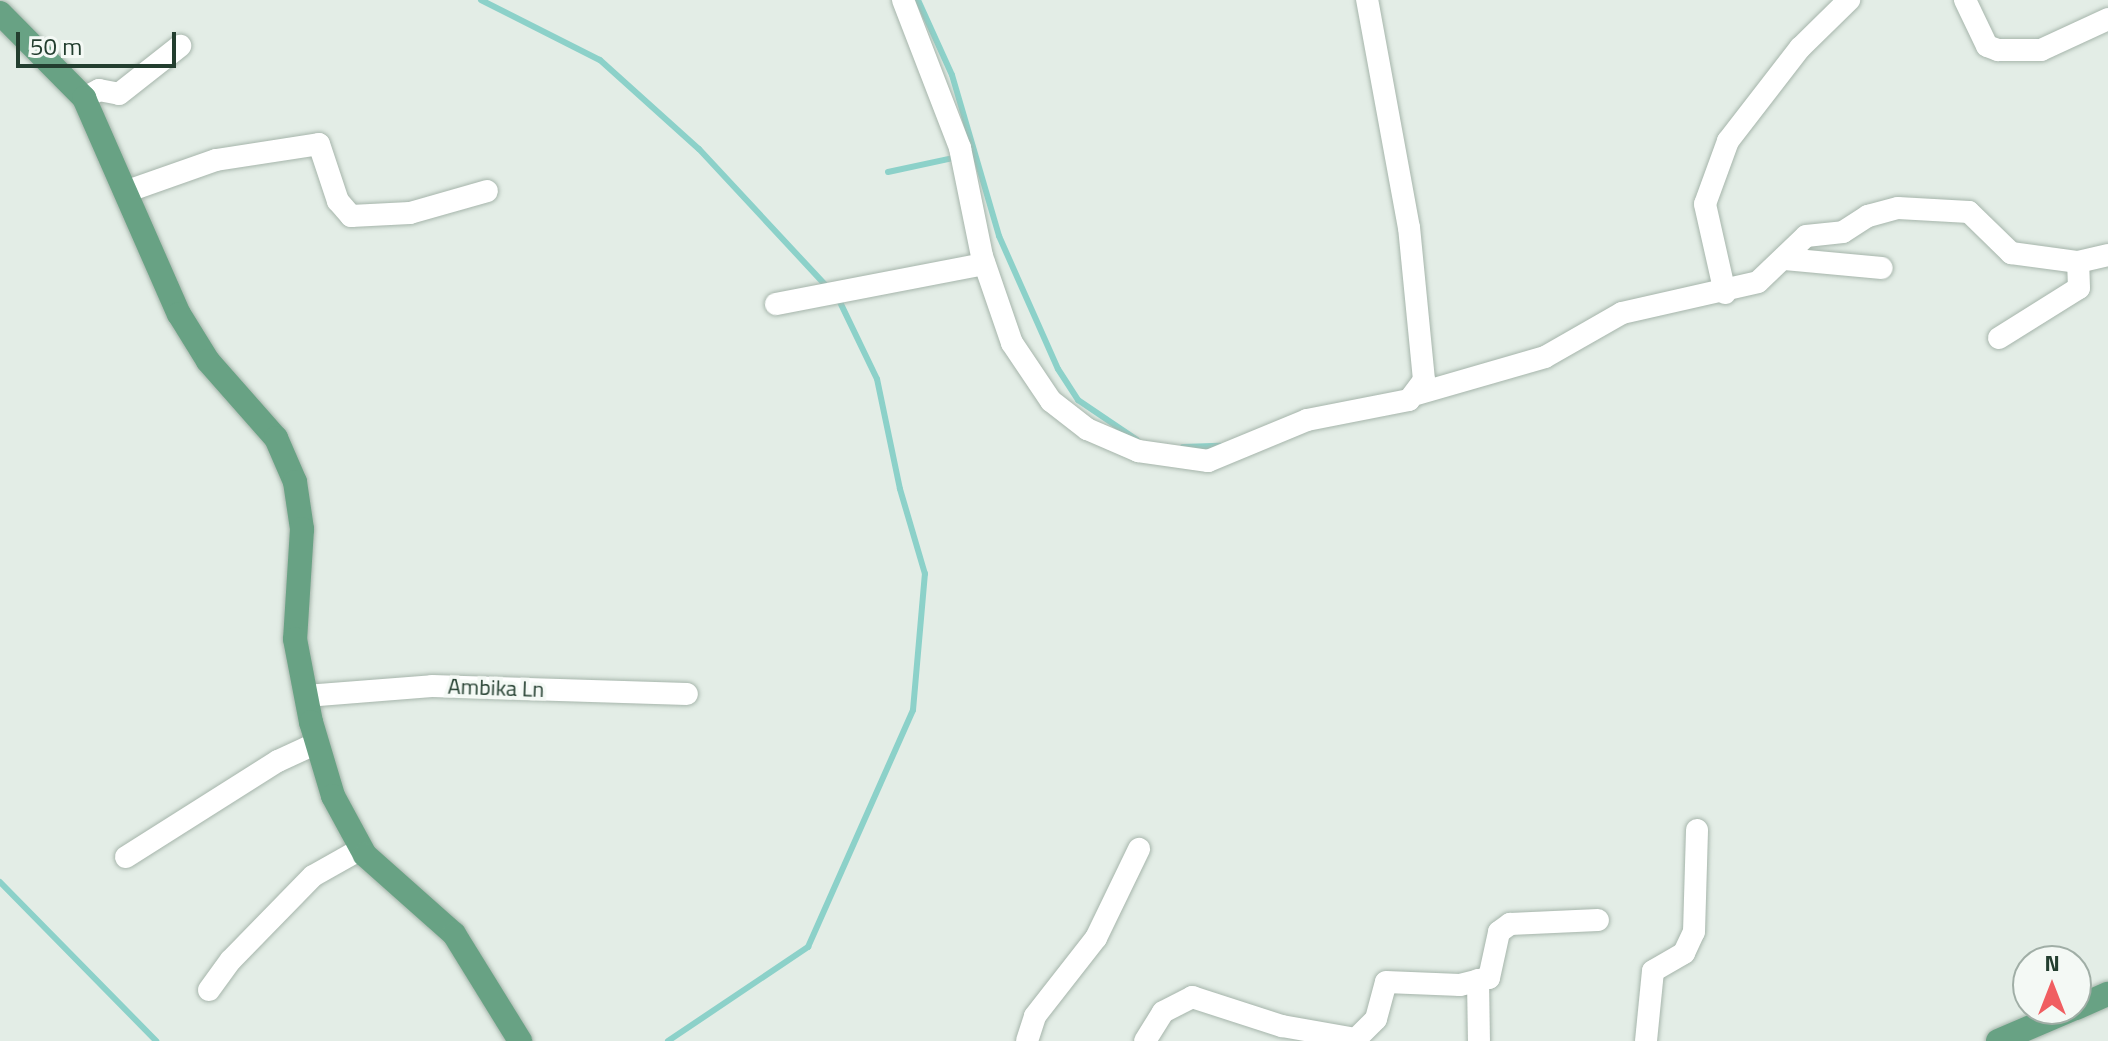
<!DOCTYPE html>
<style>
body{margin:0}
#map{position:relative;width:2108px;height:1041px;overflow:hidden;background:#e3ede6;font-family:"Titillium Web",sans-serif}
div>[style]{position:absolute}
.stream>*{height:6px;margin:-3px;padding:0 3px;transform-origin:3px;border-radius:3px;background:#8cd1c9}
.roads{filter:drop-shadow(0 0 2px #a6b5ab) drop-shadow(0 0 2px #a6b5ab)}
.minor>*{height:22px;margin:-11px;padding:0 11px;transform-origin:11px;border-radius:11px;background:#fff}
.major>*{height:24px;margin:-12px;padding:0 12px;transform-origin:12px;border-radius:12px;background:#68a284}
span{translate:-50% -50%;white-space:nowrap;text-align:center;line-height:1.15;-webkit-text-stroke:7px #f4f9f5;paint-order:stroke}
.street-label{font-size:22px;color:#233e2f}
.north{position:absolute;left:2012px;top:945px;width:80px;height:80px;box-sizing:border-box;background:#f4f9f5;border:2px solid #a0aea6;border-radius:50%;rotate:0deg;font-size:22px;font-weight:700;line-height:32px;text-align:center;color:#233e2f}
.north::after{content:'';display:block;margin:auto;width:28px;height:36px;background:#f05e61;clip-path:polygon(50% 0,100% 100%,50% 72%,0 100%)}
.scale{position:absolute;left:16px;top:32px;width:160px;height:36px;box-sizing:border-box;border:4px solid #233e2f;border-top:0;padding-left:10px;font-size:24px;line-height:28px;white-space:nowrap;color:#233e2f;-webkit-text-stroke:6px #f4f9f5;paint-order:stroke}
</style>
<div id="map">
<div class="stream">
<i style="left:481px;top:0;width:133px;rotate:26.8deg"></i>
<i style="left:600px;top:60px;width:133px;rotate:42deg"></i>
<i style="left:699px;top:149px;width:192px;rotate:47.1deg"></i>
<i style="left:918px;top:0;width:82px;rotate:65.6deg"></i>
<i style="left:952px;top:75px;width:168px;rotate:73.7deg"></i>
<i style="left:999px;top:236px;width:145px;rotate:66.1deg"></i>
<i style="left:1058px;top:369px;width:37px;rotate:57deg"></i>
<i style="left:1078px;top:400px;width:71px;rotate:34.1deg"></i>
<i style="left:888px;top:172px;width:72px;rotate:-12.1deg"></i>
<i style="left:1183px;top:447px;width:37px;rotate:-2deg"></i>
<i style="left:0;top:882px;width:223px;rotate:45.5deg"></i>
<i style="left:668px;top:1041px;width:169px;rotate:-33.9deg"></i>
<i style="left:808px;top:947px;width:259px;rotate:-66.1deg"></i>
<i style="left:913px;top:710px;width:137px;rotate:-85deg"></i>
<i style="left:925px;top:574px;width:89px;rotate:-106.4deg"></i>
<i style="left:900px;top:489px;width:112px;rotate:-101.8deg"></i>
<i style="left:877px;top:379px;width:90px;rotate:-115.7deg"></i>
</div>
<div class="roads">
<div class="minor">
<i style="left:903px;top:0;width:159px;rotate:68.9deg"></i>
<i style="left:960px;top:148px;width:110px;rotate:78.5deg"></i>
<i style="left:982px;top:256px;width:92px;rotate:71deg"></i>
<i style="left:1012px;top:343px;width:70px;rotate:56.1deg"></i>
<i style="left:1051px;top:401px;width:46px;rotate:37.9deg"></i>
<i style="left:1087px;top:429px;width:56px;rotate:23.3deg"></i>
<i style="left:1138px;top:451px;width:71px;rotate:8.1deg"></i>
<i style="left:1208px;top:461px;width:107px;rotate:-22.5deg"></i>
<i style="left:1307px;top:420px;width:104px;rotate:-11.1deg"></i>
<i style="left:1409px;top:400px;width:25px;rotate:-53deg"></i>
<i style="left:1424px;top:380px;width:153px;rotate:-95.6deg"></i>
<i style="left:1409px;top:228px;width:232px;rotate:-100.4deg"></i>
<i style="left:1965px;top:0;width:51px;rotate:64.4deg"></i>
<i style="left:1987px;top:46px;width:12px;rotate:20deg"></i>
<i style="left:1998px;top:50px;width:43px"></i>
<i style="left:2041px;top:50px;width:74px;rotate:-24.8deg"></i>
<i style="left:84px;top:98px;width:17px;rotate:-28deg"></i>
<i style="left:99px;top:90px;width:20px;rotate:11deg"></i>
<i style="left:119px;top:94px;width:78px;rotate:-38.2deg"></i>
<i style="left:125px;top:192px;width:96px;rotate:-19.4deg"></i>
<i style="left:216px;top:160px;width:104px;rotate:-8.8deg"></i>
<i style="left:319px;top:144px;width:60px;rotate:71.6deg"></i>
<i style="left:338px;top:201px;width:20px;rotate:49deg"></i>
<i style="left:351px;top:216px;width:59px;rotate:-2.9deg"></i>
<i style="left:410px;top:213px;width:80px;rotate:-15.9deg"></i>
<i style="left:1785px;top:259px;width:97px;rotate:5.3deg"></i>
<i style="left:1725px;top:293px;width:91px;rotate:-102.7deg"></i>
<i style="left:1705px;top:204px;width:67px;rotate:-69.9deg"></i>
<i style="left:1728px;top:141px;width:118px;rotate:-52.3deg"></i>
<i style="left:1800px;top:48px;width:69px;rotate:-44.4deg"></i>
<i style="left:776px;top:304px;width:212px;rotate:-10.9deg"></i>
<i style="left:1999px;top:338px;width:94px;rotate:-32deg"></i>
<i style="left:2079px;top:288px;width:26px;rotate:-92deg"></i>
<i style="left:1417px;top:394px;width:133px;rotate:-16.1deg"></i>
<i style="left:1545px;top:357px;width:89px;rotate:-29.7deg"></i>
<i style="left:1622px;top:313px;width:139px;rotate:-12.8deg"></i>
<i style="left:1758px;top:282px;width:66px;rotate:-43.8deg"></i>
<i style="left:1806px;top:236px;width:37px;rotate:-6deg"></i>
<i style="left:1843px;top:232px;width:30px;rotate:-33deg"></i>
<i style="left:1868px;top:216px;width:31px;rotate:-15deg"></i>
<i style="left:1898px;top:208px;width:71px;rotate:3.2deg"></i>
<i style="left:1969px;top:212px;width:59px;rotate:44.3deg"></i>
<i style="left:2011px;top:253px;width:68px;rotate:7.7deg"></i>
<i style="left:2078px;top:262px;width:31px;rotate:-13deg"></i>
<i style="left:306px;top:696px;width:126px;rotate:-4.5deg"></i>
<i style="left:432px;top:686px;width:255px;rotate:1.8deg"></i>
<i style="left:126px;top:857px;width:180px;rotate:-32.3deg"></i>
<i style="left:278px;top:761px;width:43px;rotate:-24.8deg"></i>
<i style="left:1478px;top:980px;width:61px;rotate:89.1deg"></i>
<i style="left:209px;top:990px;width:37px;rotate:-54deg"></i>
<i style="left:231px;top:960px;width:117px;rotate:-45.7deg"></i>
<i style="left:313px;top:876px;width:55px;rotate:-29.4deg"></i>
<i style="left:1027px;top:1041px;width:26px;rotate:-72deg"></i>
<i style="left:1035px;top:1016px;width:99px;rotate:-52deg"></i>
<i style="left:1096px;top:938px;width:99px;rotate:-64.2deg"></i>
<i style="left:1145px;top:1041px;width:34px;rotate:-58deg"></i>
<i style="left:1163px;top:1012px;width:33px;rotate:-27deg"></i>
<i style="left:1192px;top:997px;width:95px;rotate:17.9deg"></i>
<i style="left:1282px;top:1026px;width:75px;rotate:10deg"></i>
<i style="left:1356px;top:1039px;width:28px;rotate:-45deg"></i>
<i style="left:1376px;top:1019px;width:38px;rotate:-75deg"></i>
<i style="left:1386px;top:982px;width:74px;rotate:2.3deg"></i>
<i style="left:1460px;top:985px;width:30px;rotate:-14deg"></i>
<i style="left:1489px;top:978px;width:47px;rotate:-77.7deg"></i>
<i style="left:1499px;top:932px;width:14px;rotate:-36deg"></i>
<i style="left:1510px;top:924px;width:88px;rotate:-2.6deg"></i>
<i style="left:1646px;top:1041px;width:70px;rotate:-84.3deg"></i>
<i style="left:1653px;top:971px;width:36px;rotate:-30deg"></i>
<i style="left:1684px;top:953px;width:23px;rotate:-65deg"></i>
<i style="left:1694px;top:932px;width:102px;rotate:-88.3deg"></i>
</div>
<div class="major">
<i style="left:0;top:13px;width:120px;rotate:45.3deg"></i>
<i style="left:84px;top:98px;width:236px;rotate:66.3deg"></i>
<i style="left:179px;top:314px;width:55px;rotate:58.3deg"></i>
<i style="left:208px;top:361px;width:103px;rotate:48.6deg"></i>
<i style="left:276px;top:438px;width:48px;rotate:66.6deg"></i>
<i style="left:295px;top:482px;width:48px;rotate:81.5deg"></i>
<i style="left:302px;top:529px;width:110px;rotate:93.6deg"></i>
<i style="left:295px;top:639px;width:85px;rotate:79.1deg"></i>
<i style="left:311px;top:722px;width:77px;rotate:73.4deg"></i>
<i style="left:333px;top:796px;width:67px;rotate:61.5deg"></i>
<i style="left:365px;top:855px;width:119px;rotate:41.6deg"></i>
<i style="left:454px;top:934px;width:126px;rotate:58.3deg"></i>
<i style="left:2076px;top:1008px;width:35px;rotate:-24deg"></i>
<i style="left:1998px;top:1041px;width:82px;rotate:-23.1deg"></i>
</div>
</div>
<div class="street-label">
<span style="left:496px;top:688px;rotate:2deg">Ambika Ln</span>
</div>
<div class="north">N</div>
<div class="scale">50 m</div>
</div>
